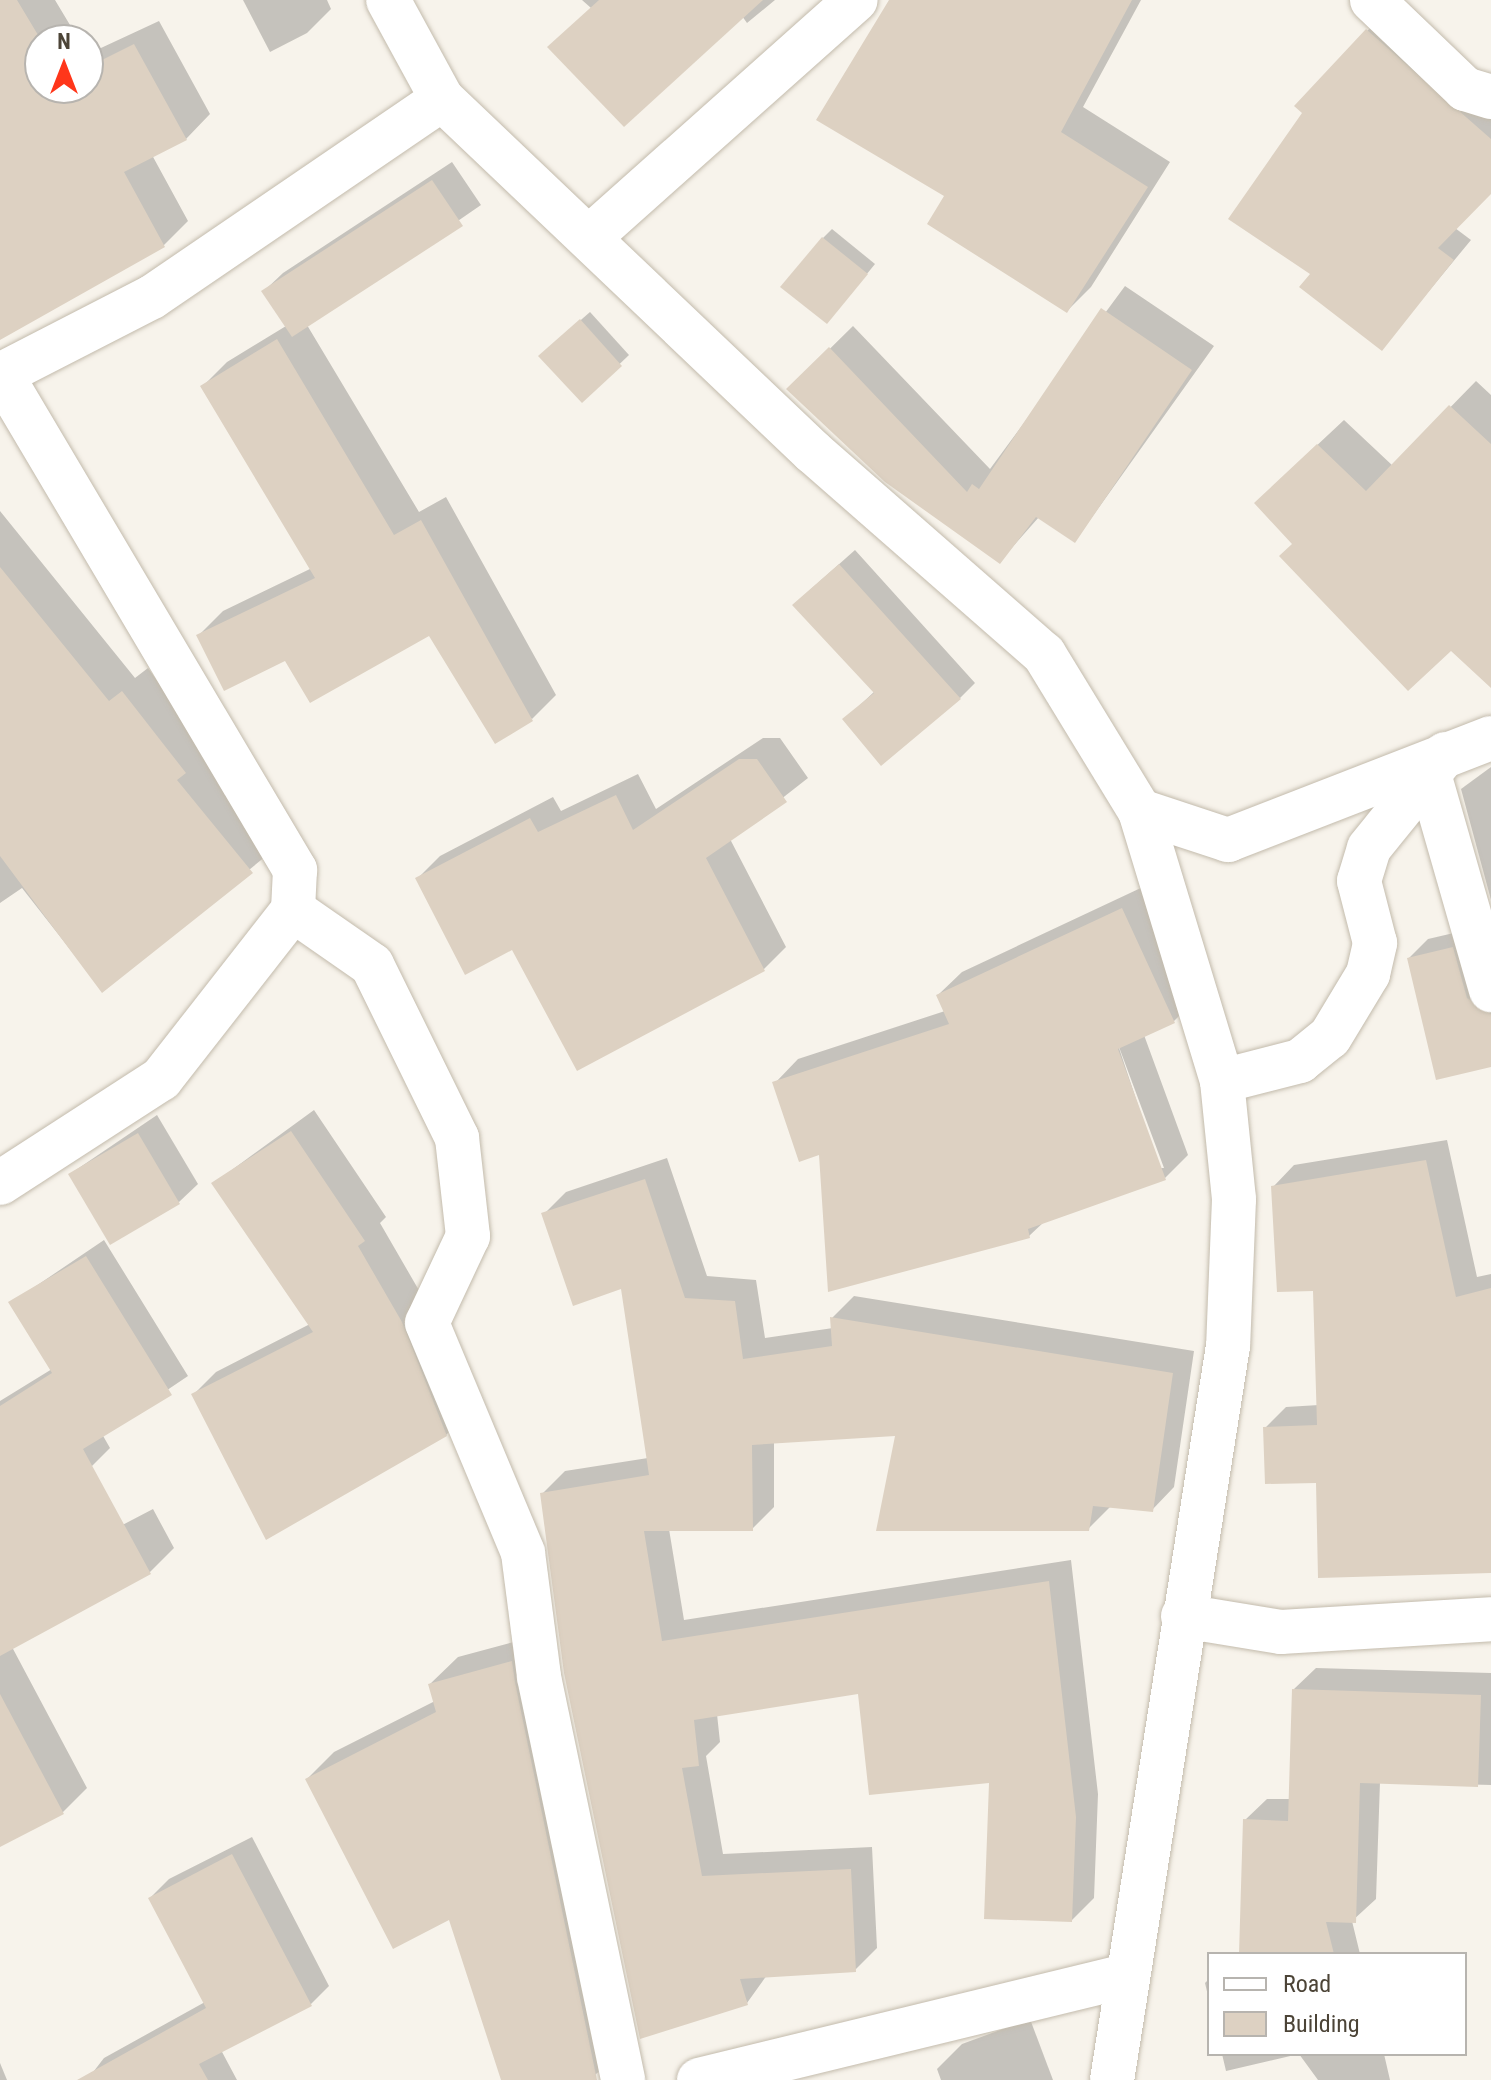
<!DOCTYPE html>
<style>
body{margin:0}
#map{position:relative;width:1491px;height:2080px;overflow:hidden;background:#f7f3eb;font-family:"Roboto Condensed",sans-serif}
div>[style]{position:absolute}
.shadow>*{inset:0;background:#0003}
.building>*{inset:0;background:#ddd1c2}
.roads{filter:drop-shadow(0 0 2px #c3bbac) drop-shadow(0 0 2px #c3bbac)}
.minor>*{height:44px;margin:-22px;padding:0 22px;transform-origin:22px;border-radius:22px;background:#fff}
span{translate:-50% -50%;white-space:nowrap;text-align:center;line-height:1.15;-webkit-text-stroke:6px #fff;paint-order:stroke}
.legend{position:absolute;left:1207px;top:1952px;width:260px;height:104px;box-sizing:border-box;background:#fff;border:2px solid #b7b4af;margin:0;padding:10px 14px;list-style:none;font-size:24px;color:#4c4437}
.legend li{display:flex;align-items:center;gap:16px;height:40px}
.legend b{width:40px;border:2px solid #b7b4af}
.north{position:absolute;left:24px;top:24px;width:80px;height:80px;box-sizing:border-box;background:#fff;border:2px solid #b7b4af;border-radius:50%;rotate:0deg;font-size:22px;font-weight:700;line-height:32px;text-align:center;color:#4c4437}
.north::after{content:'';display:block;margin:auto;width:28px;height:36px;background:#ff361a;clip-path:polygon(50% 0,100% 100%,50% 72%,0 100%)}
</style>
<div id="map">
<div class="shadow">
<i style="clip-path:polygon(0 0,55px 0,79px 40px,40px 40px,40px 88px,88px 88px,88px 54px,159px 21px,210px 114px,186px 139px,152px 155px,188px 221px,164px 245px,0 338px)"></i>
<i style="clip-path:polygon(243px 0,327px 0,331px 9px,307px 33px,270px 52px)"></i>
<i style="clip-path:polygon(582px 0,775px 0,747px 23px,742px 16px,591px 8px)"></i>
<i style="clip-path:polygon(899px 0,1141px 0,1083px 107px,1170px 162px,1091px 287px,1067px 311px,947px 196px)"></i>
<i style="clip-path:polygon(1386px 11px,1491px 105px,1491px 192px,1455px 228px,1471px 240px,1381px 349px,1312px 274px,1304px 112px,1297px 106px)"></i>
<i style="clip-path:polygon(452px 162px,481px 205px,307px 325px,419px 512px,446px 497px,556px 695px,532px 719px,430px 634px,286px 658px,199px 635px,223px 611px,312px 568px,203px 386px,227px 362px,286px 326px,264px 291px,283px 273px)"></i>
<i style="clip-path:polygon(832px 229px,875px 264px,835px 313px,823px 238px)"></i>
<i style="clip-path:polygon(1125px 286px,1214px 346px,1075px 541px,1039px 517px,1000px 561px,789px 389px,853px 326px,990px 469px)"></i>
<i style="clip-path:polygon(590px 312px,629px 355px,582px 400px,550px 347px)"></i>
<i style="clip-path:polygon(1476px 381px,1491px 395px,1491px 683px,1451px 648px,1294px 543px,1282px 478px,1344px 420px,1393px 466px)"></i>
<i style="clip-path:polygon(0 511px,135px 678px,148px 668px,277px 847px,102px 990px,22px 888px,0 903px)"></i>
<i style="clip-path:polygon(855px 550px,975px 683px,960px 698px,844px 720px,875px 691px,810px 590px)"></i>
<i style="clip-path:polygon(763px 738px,780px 738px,808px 778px,730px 839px,786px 947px,764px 969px,577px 1069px,513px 948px,417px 879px,440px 856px,553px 797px,561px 811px,638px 774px,656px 809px)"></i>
<i style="clip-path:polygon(1491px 767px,1491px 900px,1461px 789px)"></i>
<i style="clip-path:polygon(evenodd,1145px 886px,1197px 998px,1174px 1021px,1144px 1035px,1188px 1155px,1165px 1178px,1045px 1221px,1029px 1236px,821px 1152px,775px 1083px,798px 1059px,945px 1011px,938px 995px,962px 972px,1145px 886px,1116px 1039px,1164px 1168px,1159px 1168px,1116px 1039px)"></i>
<i style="clip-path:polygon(1471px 929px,1491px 984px,1491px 1065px,1409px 958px,1428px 939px)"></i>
<i style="clip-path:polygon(314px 1110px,386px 1217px,380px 1223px,424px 1299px,469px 1412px,446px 1435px,194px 1394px,216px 1372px,310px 1324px,214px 1183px)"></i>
<i style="clip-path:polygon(157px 1115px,198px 1184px,179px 1202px,70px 1174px)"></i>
<i style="clip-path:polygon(1447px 1140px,1477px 1277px,1491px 1274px,1491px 1571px,1318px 1481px,1265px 1428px,1286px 1407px,1319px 1405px,1315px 1289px,1273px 1187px,1294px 1165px)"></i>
<i style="clip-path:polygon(667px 1158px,707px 1276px,756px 1280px,765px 1338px,833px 1328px,832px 1318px,854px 1296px,1194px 1351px,1174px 1487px,1152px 1510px,1111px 1506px,1088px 1529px,897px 1433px,774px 1441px,774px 1507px,752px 1529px,669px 1529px,684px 1620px,1071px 1560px,1098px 1794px,1094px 1898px,1072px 1920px,991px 1780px,860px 1692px,717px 1714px,720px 1742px,706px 1756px,723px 1854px,872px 1847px,877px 1948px,855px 1970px,767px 1975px,747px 2003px,543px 1493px,565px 1471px,648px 1458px,623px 1286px,544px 1214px,566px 1192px)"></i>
<i style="clip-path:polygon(104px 1240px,188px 1376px,102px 1434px,110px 1448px,92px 1466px,0 1507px,0 1401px,52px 1369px,11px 1303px)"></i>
<i style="clip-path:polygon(153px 1509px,174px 1548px,150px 1572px,12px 1647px,87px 1788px,62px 1813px,0 1845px,0 1589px)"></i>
<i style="clip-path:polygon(539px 1635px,624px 2050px,589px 2080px,503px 2080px,450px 1917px,307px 1779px,334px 1752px,435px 1701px,430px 1684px,458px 1657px)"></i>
<i style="clip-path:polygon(1316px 1668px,1491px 1673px,1491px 1785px,1380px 1782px,1376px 1899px,1352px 1921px,1360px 1954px,1241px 1954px,1245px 1820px,1267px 1799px,1291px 1799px,1294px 1689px)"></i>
<i style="clip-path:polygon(252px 1837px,329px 1986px,310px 2005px,221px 2050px,237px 2080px,87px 2080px,104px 2058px,205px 2002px,150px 1898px,169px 1879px)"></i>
<i style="clip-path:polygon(1209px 1979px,1209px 2000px,1205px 1983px)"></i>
<i style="clip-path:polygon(1030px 2019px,1053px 2080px,941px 2080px,937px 2069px,962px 2044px)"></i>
<i style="clip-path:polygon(1222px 2054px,1384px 2054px,1390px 2080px,1318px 2080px,1299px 2054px,1226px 2071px)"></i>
<i style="clip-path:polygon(0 2063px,7px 2080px,0 2080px)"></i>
</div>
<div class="building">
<i style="clip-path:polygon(0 0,17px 0,41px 40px,40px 88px,88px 88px,88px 67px,134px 44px,187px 140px,124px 172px,165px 247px,0 340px)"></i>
<i style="clip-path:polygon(599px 0,763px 0,624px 127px,547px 47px)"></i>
<i style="clip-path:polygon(889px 0,1132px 0,1061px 132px,1148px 187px,1067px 313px,927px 224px,944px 196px,816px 120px)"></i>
<i style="clip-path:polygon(1366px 29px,1491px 139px,1491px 194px,1438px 248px,1454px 260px,1382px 351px,1299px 287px,1310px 274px,1228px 219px,1302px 113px,1294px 106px)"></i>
<i style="clip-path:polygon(432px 180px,463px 226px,292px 337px,261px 291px)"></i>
<i style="clip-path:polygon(822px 237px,868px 274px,827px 324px,780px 287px)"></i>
<i style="clip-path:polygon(1101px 308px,1192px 370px,1075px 543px,1036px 517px,1000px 564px,885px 482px,786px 389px,829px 347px,967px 492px,972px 484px,979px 489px)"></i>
<i style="clip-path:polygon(580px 319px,622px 366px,582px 403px,538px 356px)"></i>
<i style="clip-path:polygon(277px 339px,394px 535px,421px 520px,533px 721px,495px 744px,429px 636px,310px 703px,285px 661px,224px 691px,196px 635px,315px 578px,200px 386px)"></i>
<i style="clip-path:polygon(1449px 405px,1491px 444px,1491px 688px,1451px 651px,1408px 691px,1279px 556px,1292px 544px,1254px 503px,1317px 444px,1366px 491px)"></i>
<i style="clip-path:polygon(839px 564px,961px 699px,881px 766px,842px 719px,874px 693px,792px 605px)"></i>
<i style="clip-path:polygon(0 567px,109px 701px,122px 691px,186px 773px,177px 780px,253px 873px,102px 993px,0 856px)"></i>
<i style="clip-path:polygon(739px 759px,757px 759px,787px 802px,706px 858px,765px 971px,577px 1071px,512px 950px,465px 975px,415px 878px,530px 818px,538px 832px,616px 795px,633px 830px)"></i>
<i style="clip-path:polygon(1122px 908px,1175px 1023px,1118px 1049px,1166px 1180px,1028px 1229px,1030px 1238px,828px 1292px,819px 1155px,799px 1162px,772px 1082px,949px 1024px,936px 995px)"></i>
<i style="clip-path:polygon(1453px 947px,1467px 998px,1491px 1014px,1491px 1067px,1436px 1080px,1407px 958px)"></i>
<i style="clip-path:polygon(291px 1131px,365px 1241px,358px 1246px,402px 1322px,447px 1436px,266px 1540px,191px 1394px,313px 1332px,211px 1183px)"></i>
<i style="clip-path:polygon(138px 1133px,180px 1204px,110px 1245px,68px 1174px)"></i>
<i style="clip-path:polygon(1426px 1160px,1456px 1297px,1491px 1288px,1491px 1573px,1318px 1578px,1316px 1483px,1265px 1484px,1263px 1427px,1317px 1425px,1313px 1291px,1277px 1292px,1271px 1186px)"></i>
<i style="clip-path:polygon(645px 1179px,685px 1298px,735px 1301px,743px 1359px,832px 1346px,830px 1317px,1173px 1373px,1153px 1512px,1093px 1506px,1089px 1531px,876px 1531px,895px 1436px,752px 1445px,753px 1531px,644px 1531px,662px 1641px,1049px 1581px,1076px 1817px,1072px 1922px,984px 1919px,989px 1783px,869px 1795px,858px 1694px,694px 1720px,699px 1766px,682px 1768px,702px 1876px,851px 1869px,856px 1972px,740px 1979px,748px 2005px,640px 2039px,564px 1673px,540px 1493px,649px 1475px,621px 1289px,573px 1306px,541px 1213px)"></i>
<i style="clip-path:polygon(86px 1256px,172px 1395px,83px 1449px,151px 1574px,0 1656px,0 1406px,52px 1373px,8px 1302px)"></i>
<i style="clip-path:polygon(512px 1661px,515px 1682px,597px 2080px,501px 2080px,449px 1920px,393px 1949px,305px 1779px,436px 1712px,428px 1684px)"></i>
<i style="clip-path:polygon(1292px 1689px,1481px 1695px,1478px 1787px,1360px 1783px,1356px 1923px,1326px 1922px,1334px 1954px,1239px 1954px,1243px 1819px,1288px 1821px)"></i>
<i style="clip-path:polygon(0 1694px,64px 1814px,0 1847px)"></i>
<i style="clip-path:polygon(232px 1854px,312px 2006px,199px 2064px,208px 2080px,77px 2080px,206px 2008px,148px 1898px)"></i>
</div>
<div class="roads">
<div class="minor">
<i style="left:388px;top:0;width:113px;rotate:61.4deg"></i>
<i style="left:442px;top:99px;width:512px;rotate:43.58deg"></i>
<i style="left:813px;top:452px;width:307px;rotate:41.2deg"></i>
<i style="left:1044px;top:654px;width:184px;rotate:58.6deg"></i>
<i style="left:1140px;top:811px;width:282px;rotate:73.1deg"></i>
<i style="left:1222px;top:1081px;width:119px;rotate:84.2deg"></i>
<i style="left:1234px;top:1199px;width:147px;rotate:92.3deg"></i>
<i style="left:1228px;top:1346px;width:743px;rotate:98.98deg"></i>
<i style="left:1372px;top:0;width:129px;rotate:43.7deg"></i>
<i style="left:1465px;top:89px;width:27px;rotate:17deg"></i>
<i style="left:592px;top:235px;width:353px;rotate:-41.7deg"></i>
<i style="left:1px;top:374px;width:577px;rotate:59.34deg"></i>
<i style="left:295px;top:870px;width:40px;rotate:92.9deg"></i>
<i style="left:293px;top:910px;width:96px;rotate:34.8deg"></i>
<i style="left:372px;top:965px;width:193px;rotate:63.8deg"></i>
<i style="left:457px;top:1138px;width:99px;rotate:83.6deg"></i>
<i style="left:468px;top:1236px;width:96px;rotate:115.2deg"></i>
<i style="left:427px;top:1323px;width:249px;rotate:67.3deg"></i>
<i style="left:523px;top:1553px;width:125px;rotate:82.6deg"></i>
<i style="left:539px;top:1677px;width:412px;rotate:78.2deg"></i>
<i style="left:0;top:375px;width:171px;rotate:-27.2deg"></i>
<i style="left:152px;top:297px;width:351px;rotate:-34.3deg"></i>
<i style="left:1429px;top:774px;width:225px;rotate:74deg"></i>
<i style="left:1140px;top:811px;width:93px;rotate:18.2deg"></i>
<i style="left:1228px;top:840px;width:282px;rotate:-21.2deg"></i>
<i style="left:1222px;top:1081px;width:81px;rotate:-14.4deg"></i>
<i style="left:1300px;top:1061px;width:38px;rotate:-39deg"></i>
<i style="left:1330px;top:1037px;width:74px;rotate:-58.9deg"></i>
<i style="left:1368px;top:974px;width:32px;rotate:-77deg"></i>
<i style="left:1375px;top:943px;width:64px;rotate:-104.5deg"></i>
<i style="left:1359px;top:881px;width:34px;rotate:-73deg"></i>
<i style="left:1369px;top:848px;width:121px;rotate:-51deg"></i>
<i style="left:0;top:1183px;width:192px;rotate:-32.9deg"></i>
<i style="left:161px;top:1079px;width:214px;rotate:-52deg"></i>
<i style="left:1183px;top:1616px;width:99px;rotate:9.3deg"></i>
<i style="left:1281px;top:1632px;width:210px;rotate:-3.5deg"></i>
<i style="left:699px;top:2080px;width:440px;rotate:-13.7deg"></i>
</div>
</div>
<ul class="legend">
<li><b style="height:10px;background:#fff"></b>Road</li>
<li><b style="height:22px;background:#ddd1c2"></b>Building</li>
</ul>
<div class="north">N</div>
</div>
